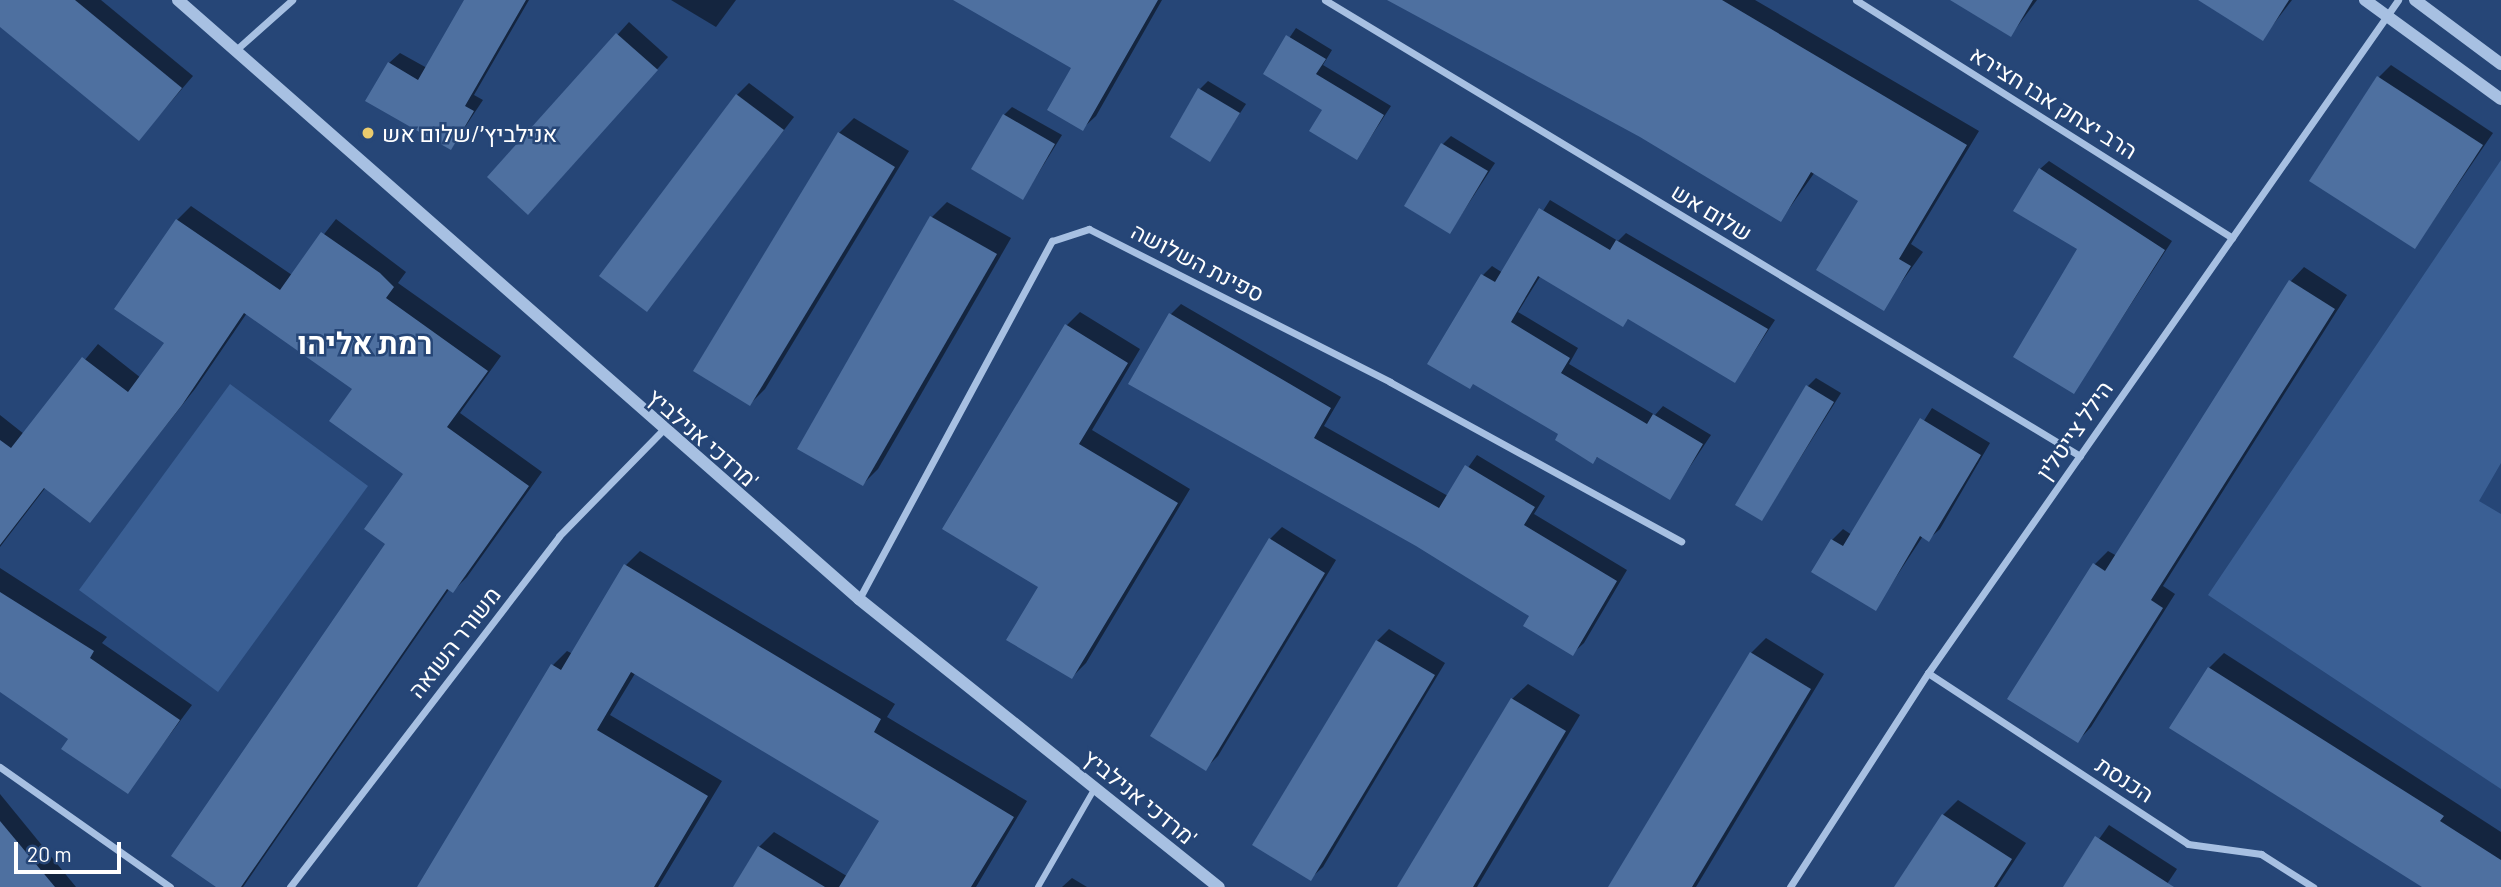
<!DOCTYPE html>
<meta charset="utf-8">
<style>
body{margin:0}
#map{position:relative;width:2501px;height:887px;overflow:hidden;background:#264677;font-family:Barlow,Heebo,sans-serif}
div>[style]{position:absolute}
.green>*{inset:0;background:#3a5f94}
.shadow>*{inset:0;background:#0007}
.building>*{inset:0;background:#4e70a0}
.pedestrian>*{height:6px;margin:-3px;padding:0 3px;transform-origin:3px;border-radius:3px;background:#a7c0e2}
.minor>*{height:7px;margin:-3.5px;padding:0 3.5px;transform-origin:3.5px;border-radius:3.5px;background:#a7c0e2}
.tertiary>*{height:12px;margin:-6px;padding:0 6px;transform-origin:6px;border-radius:6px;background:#a7c0e2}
.dots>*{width:19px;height:19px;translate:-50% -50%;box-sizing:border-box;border:4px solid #264677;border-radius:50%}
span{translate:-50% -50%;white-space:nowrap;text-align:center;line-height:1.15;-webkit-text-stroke:5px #264677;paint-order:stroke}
.street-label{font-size:23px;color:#fff}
.poi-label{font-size:23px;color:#fff}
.left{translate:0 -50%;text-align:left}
.district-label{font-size:30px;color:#fff;font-weight:700}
.scale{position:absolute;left:14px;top:842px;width:107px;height:32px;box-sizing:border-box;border:4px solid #fff;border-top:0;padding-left:9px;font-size:21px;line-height:24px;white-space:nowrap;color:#fff;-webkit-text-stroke:5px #264677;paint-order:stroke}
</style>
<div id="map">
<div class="green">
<i style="clip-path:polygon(2501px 160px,2501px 463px,2479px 501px,2501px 514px,2501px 789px,2208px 595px)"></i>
<i style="clip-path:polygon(230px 384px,368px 486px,218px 692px,79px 590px)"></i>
</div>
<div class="shadow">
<i style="clip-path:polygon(0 0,101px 0,193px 76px,139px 139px,0 24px)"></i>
<i style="clip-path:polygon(466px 0,529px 0,474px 95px,483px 100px,451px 148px,389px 63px,400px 53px,427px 68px)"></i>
<i style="clip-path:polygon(671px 0,736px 0,716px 27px)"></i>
<i style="clip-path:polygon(956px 0,1162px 0,1096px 116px,1083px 128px,1073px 67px)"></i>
<i style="clip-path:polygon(1392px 0,1755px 0,1979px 131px,1911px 244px,1923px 252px,1883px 308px,1861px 200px,1815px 172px,1781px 220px,1641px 135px)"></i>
<i style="clip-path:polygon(1956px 0,2037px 0,2011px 35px)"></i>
<i style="clip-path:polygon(2201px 0,2292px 0,2262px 39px)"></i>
<i style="clip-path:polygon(629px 22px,668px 57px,540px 201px,489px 177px)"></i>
<i style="clip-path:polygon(1296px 28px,1332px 50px,1323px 65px,1391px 106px,1357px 158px,1324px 109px,1265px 74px)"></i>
<i style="clip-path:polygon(2391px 65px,2493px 133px,2415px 247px,2379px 77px)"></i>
<i style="clip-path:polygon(1208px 81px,1246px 104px,1210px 159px,1200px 89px)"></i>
<i style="clip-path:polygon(749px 83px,794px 117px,647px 309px,737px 95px)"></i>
<i style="clip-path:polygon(1012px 107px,1062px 135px,1023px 198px,1004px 115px)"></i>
<i style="clip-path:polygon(854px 118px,909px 151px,765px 389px,750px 404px,839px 133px)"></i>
<i style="clip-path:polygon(1451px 136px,1495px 163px,1450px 232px,1443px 144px)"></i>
<i style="clip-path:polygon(2049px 161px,2172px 241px,2074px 392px,2080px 249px,2040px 169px)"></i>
<i style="clip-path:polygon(1550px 200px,1618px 241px,1626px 233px,1775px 320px,1735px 381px,1629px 318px,1623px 325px,1541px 275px,1518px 312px,1578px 348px,1569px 364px,1655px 415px,1663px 406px,1711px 435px,1669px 498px,1599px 456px,1593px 461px,1561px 433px,1475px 382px,1430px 363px,1483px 275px,1492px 266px,1503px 273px)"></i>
<i style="clip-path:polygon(947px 202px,1011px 238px,878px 469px,863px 484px,932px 217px)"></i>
<i style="clip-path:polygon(191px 206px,292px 275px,336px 219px,406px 272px,398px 283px,501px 356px,460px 413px,542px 472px,467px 577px,453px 591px,450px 588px,243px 887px,219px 887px,388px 544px,406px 474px,354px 389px,247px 313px,195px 389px,90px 521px,46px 487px,0 547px,0 415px,24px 434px,98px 344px,141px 378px,167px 343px,177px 220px)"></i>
<i style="clip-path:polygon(2304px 267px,2347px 295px,2163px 586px,2175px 594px,2091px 727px,2078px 741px,2094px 565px,2108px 551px,2117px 556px,2291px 281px)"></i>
<i style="clip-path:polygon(1181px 304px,1341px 397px,1324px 426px,1448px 496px,1477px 455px,1545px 496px,1534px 514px,1627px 570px,1584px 643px,1573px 653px,1532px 616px,1417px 544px,1170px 315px)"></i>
<i style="clip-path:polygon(1080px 312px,1140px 349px,1092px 430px,1190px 489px,1086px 663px,1072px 677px,1041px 586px,1066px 326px)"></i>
<i style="clip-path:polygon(1816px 378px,1841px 393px,1762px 519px,1808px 386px)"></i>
<i style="clip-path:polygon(1932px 408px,1990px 443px,1940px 529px,1929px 539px,1923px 536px,1875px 609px,1832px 540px,1843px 529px,1852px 535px)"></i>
<i style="clip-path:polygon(1282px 527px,1336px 560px,1218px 756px,1206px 768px,1270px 539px)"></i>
<i style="clip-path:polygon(640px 551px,895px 704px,887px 717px,1027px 801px,976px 887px,877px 887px,881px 820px,636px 672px,610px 715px,722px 781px,658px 887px,419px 887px,553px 665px,567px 651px,573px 654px,626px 565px)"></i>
<i style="clip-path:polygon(0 568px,107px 637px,102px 643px,192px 705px,127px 792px,70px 738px,0 690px)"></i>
<i style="clip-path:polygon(1389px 629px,1445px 663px,1323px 867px,1311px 878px,1377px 641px)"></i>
<i style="clip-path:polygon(1766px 638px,1824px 674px,1696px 887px,1610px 887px,1751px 653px)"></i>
<i style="clip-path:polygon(2224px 653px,2501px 832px,2501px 887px,2425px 887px,2209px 668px)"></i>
<i style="clip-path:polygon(1528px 684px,1580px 715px,1477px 887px,1399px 887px,1512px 699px)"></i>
<i style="clip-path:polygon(0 794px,76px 887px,0 887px)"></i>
<i style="clip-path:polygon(1958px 800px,2026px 843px,1997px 887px,1896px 887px,1943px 815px)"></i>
<i style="clip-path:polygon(2109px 825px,2177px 869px,2165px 887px,2065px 887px)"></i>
<i style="clip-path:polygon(774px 832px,855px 881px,852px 887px,735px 887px,759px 847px)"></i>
<i style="clip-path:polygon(1072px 878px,1087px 887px,1062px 887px)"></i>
</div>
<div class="building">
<i style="clip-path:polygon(0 0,75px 0,182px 88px,139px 141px,0 27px)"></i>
<i style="clip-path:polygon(464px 0,526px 0,465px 106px,474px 111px,451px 150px,365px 101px,388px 62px,418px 80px)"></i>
<i style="clip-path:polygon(953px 0,1158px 0,1083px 131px,1047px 110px,1071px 68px)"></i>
<i style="clip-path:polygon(1387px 0,1722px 0,1967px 145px,1899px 259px,1911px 266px,1884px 311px,1816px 270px,1858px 201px,1811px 172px,1781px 222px,1640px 137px)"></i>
<i style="clip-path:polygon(1950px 0,2033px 0,2011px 37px)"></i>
<i style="clip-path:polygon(2198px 0,2289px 0,2263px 41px)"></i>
<i style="clip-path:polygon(616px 33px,658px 70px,528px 215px,487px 177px)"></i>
<i style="clip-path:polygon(1286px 35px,1326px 59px,1316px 74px,1384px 115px,1357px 160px,1309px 131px,1322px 110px,1263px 74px)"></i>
<i style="clip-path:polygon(2377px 76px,2483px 145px,2415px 249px,2309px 181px)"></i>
<i style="clip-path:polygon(1198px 88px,1240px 113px,1210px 162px,1170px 137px)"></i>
<i style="clip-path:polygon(736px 94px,784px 130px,647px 312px,599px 276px)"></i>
<i style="clip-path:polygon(1003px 114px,1055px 144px,1023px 200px,971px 169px)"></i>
<i style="clip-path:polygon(838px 132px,895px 167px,750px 406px,693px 371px)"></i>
<i style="clip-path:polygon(1441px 143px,1488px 171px,1450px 234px,1404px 206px)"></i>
<i style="clip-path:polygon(2039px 168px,2165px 250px,2074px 394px,2013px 357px,2077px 249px,2013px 211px)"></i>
<i style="clip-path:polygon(1539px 208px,1610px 250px,1616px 240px,1768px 329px,1735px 383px,1628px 319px,1623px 327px,1538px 276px,1511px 322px,1570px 358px,1561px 373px,1647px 424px,1653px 414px,1703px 444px,1670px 500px,1597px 457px,1593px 464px,1555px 440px,1558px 434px,1473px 384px,1470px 389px,1427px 364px,1481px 274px,1495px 282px)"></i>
<i style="clip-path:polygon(930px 216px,997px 254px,863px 486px,797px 449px)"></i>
<i style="clip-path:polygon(176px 219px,280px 290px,321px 232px,380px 273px,394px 287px,386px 298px,488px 371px,447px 427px,529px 486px,453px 593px,447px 589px,241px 887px,216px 887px,171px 856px,385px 544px,364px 529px,403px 474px,329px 421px,352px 389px,244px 313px,182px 405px,90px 523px,44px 488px,0 545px,0 440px,11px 448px,82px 357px,128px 392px,164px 343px,114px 309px)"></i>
<i style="clip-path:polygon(2289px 280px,2335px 309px,2151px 600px,2163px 608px,2078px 743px,2007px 699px,2093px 563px,2105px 571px)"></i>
<i style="clip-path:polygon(1169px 313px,1331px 408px,1314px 438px,1439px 508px,1465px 465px,1535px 507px,1524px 525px,1617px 581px,1573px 656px,1523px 626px,1529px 616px,1416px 546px,1128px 384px)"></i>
<i style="clip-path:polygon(1065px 324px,1128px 363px,1079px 444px,1178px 503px,1072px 679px,1006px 640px,1038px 587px,942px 529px)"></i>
<i style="clip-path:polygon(1806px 385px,1834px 402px,1762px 521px,1735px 505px)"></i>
<i style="clip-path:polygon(1920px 418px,1981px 455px,1929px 542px,1920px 536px,1876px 611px,1811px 572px,1831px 539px,1843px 546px)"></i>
<i style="clip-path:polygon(1269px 538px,1325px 573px,1206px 771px,1150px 736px)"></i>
<i style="clip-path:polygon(624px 564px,881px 719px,874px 732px,1014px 817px,971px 887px,839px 887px,879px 821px,631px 672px,597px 730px,708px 796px,654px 887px,417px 887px,551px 664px,561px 670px)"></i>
<i style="clip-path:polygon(0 592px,94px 651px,90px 658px,180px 720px,128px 794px,61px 749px,68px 739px,0 692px)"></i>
<i style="clip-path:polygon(1376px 640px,1435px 675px,1311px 881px,1252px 845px)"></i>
<i style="clip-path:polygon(1750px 652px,1811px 689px,1692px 887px,1608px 887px)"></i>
<i style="clip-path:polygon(2208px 667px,2444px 816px,2440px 821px,2501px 860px,2501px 887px,2422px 887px,2169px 728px)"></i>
<i style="clip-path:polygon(1511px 698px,1566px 731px,1473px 887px,1397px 887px)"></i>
<i style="clip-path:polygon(1942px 814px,2012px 859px,1994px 887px,1894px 887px)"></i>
<i style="clip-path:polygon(0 821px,55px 887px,0 887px)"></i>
<i style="clip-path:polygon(2095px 836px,2174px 887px,2063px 887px)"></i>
<i style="clip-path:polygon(758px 846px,825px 887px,733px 887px)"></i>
</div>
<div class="pedestrian">
<i style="left:1038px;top:887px;width:114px;rotate:-60.1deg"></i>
</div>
<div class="minor">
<i style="left:1325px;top:0;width:882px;rotate:31.13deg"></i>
<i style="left:1856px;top:0;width:445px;rotate:32.3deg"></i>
<i style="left:237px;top:49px;width:74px;rotate:-41.7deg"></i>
<i style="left:859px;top:599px;width:407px;rotate:-61.7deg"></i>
<i style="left:1052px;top:241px;width:39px;rotate:-18deg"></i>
<i style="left:1089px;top:229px;width:338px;rotate:26.9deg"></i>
<i style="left:1390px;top:382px;width:332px;rotate:28.7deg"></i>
<i style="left:1928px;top:673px;width:311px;rotate:33.3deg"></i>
<i style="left:2188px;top:844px;width:74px;rotate:7.8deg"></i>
<i style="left:2261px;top:854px;width:62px;rotate:32.4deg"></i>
<i style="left:0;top:767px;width:208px;rotate:35.2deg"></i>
<i style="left:290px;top:887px;width:442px;rotate:-52.5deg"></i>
<i style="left:559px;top:536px;width:147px;rotate:-45.6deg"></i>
<i style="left:1790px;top:887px;width:255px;rotate:-57.2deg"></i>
<i style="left:1928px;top:673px;width:821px;rotate:-55.07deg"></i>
</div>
<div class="tertiary">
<i style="left:178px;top:0;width:907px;rotate:41.33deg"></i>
<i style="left:859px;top:599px;width:461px;rotate:38.7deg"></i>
<i style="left:2365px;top:0;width:168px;rotate:36.1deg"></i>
<i style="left:2415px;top:0;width:107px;rotate:36.7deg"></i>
</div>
<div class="dots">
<i style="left:368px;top:133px;background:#ebcb6d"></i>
</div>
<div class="street-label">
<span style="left:2054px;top:102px;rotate:32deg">הרב יצחק אבו חצירא</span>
<span style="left:1712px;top:212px;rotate:31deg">שלום אש</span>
<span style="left:1198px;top:262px;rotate:27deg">ספינת השלושה</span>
<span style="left:2074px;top:430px;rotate:-55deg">הילל צייטלין</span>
<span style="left:703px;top:438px;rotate:41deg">מרדכי אנילביץ'</span>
<span style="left:454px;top:642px;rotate:-52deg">משורר השואה</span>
<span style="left:2125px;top:779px;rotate:33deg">הכנסת</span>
<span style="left:1140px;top:797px;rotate:39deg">מרדכי אנילביץ'</span>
</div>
<div class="poi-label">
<span class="left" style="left:382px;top:133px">אנילביץ׳/שלום אש</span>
</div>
<div class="district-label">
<span style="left:365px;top:342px">רמת אליהו</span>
</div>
<div class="scale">20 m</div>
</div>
